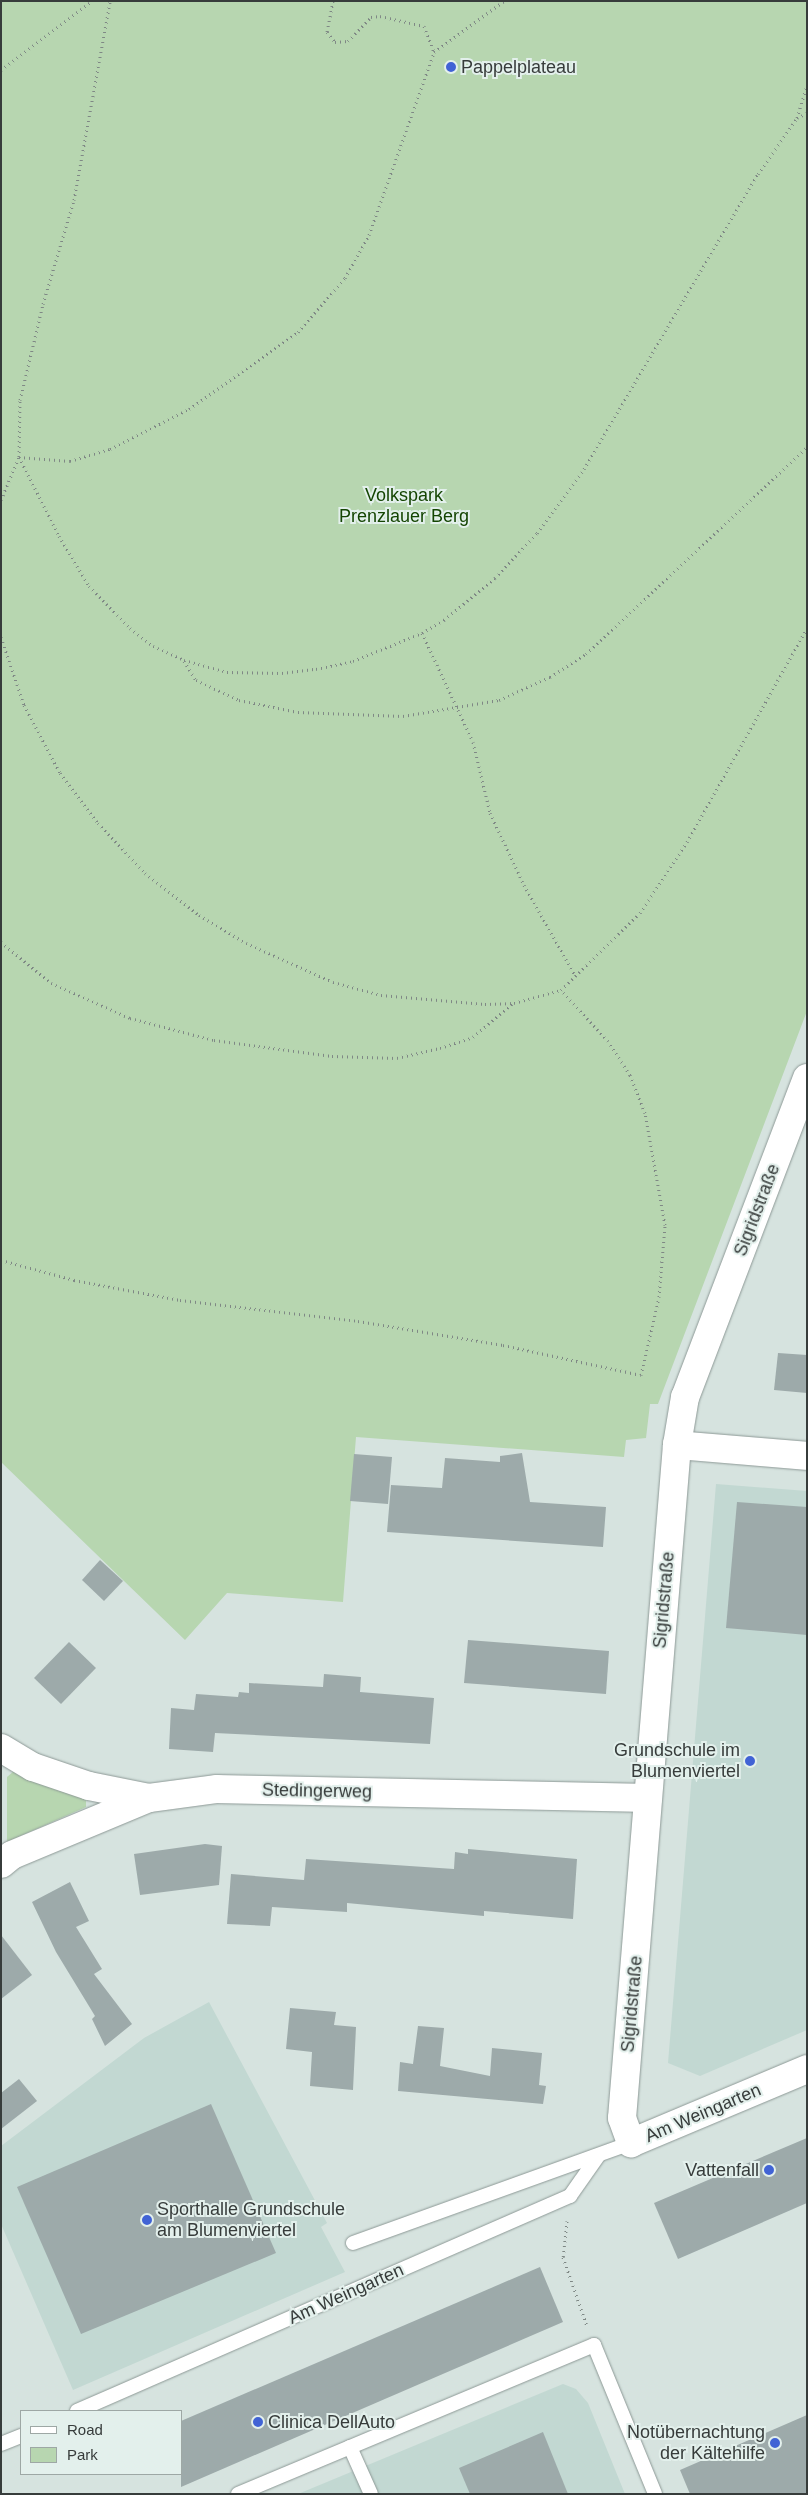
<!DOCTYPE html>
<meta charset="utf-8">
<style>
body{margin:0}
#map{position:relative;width:808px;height:2495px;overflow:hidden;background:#d6e3df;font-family:Arial,sans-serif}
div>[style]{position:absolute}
.built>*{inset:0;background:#c2d8d2}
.green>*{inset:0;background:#b7d6b0}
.building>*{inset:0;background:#9daaaa}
.path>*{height:3px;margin-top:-1.5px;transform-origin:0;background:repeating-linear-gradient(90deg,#7f8885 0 1px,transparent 0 5px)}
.roads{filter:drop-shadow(0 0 1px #8d9996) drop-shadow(0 0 1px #8d9996)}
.lane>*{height:14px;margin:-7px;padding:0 7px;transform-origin:7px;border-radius:7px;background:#fff}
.street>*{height:28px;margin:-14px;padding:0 14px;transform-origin:14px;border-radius:14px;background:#fff}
.dots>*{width:14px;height:14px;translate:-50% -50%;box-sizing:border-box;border:2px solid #e3f0ec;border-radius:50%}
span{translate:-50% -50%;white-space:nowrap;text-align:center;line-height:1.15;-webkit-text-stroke:4px #e3f0ec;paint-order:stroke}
.poi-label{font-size:18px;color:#373c3b}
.left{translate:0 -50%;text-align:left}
.right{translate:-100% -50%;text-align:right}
.park-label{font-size:18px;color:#144502}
.street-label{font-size:18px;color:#373c3b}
.frame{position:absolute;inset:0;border:2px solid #373c3b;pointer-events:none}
.legend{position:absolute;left:20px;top:2410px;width:162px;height:65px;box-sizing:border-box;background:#e3f0ec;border:1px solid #9ea8a5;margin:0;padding:6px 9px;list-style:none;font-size:15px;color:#373c3b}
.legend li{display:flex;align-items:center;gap:10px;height:25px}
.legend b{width:25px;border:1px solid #9ea8a5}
</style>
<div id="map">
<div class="built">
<i style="clip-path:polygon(716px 1484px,807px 1491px,807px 2030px,700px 2076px,668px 2063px)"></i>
<i style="clip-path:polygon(209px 2002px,327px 2223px,321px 2227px,345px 2272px,73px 2390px,1px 2224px,1px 2146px,144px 2038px)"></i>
<i style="clip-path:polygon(563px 2384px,576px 2389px,588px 2403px,625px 2494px,298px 2494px)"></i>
</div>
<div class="green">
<i style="clip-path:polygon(1px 1px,807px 1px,807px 1011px,658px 1404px,650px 1404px,646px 1438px,626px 1440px,624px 1457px,356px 1437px,343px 1602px,227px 1593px,185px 1640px,1px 1462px)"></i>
<i style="clip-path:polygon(14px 1771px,86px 1798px,86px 1807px,7px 1842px,7px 1777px)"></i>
</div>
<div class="building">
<i style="clip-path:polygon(778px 1353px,807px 1355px,807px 1393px,774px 1390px)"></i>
<i style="clip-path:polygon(522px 1453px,530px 1502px,606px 1507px,603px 1547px,387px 1532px,391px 1485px,442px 1488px,445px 1458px,500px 1462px,500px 1456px)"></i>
<i style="clip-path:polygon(354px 1454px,392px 1457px,388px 1504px,350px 1501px)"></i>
<i style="clip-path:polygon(737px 1502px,807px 1507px,807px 1635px,726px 1628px)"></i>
<i style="clip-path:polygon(100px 1560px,123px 1581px,104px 1601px,82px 1580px)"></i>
<i style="clip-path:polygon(468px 1640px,609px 1651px,606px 1694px,464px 1683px)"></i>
<i style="clip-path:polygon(69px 1642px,96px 1668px,61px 1704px,34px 1678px)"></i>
<i style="clip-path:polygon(324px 1674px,361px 1677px,360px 1692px,434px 1698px,430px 1744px,215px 1733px,213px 1752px,169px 1749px,171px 1708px,194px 1710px,196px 1694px,238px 1697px,239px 1692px,249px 1693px,249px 1683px,323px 1687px)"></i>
<i style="clip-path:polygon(205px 1844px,222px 1846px,219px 1885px,140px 1895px,134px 1854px)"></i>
<i style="clip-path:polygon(468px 1849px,577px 1859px,573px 1919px,484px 1911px,484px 1916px,347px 1903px,347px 1912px,272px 1907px,270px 1926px,227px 1924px,231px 1874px,304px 1880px,306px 1859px,454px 1869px,455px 1852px,468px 1854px)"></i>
<i style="clip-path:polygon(70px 1882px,89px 1921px,76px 1927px,102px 1969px,94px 1974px,132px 2024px,105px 2046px,92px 2019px,95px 2016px,56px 1952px,32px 1902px)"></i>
<i style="clip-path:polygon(1px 1935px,32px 1975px,1px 1999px)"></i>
<i style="clip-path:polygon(290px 2008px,336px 2012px,334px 2025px,356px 2027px,353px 2090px,310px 2086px,312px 2052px,286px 2049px)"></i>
<i style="clip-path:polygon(418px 2026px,444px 2028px,440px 2066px,490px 2076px,492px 2048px,542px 2053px,539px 2085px,546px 2086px,543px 2104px,398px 2091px,400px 2062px,413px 2064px)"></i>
<i style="clip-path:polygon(19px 2079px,37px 2101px,1px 2129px,1px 2093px)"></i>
<i style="clip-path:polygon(211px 2104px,276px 2253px,81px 2334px,17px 2187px)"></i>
<i style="clip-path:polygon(807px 2138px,807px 2203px,678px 2259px,654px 2203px)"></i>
<i style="clip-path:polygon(540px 2267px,563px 2322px,181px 2487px,181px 2421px)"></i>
<i style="clip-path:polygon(807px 2415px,807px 2494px,690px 2494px,680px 2470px)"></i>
<i style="clip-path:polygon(543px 2432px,568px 2494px,470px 2494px,459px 2468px)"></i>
</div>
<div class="path">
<i style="left:333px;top:1px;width:32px;rotate:101deg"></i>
<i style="left:327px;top:32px;width:13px;rotate:51deg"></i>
<i style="left:335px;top:42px;width:13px;rotate:-4deg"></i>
<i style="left:348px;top:41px;width:33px;rotate:-46deg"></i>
<i style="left:371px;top:17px;width:9px;rotate:-6deg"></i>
<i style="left:380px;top:16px;width:45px;rotate:12.8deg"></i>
<i style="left:424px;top:26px;width:28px;rotate:69deg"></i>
<i style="left:1px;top:70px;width:114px;rotate:-37.2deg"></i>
<i style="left:797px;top:118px;width:11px;rotate:-27deg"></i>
<i style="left:19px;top:457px;width:89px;rotate:63.1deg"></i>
<i style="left:59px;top:536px;width:58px;rotate:59deg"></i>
<i style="left:89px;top:586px;width:59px;rotate:45.7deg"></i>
<i style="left:130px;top:628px;width:29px;rotate:38deg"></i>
<i style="left:153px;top:646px;width:34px;rotate:24deg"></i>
<i style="left:184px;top:660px;width:45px;rotate:15.6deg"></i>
<i style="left:227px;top:672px;width:55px;rotate:1deg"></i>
<i style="left:282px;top:673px;width:34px;rotate:-7deg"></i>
<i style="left:316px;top:669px;width:38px;rotate:-12deg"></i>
<i style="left:353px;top:661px;width:74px;rotate:-22.1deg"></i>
<i style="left:422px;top:633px;width:26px;rotate:-31deg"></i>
<i style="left:444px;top:620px;width:66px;rotate:-39.5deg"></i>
<i style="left:495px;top:578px;width:62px;rotate:-47deg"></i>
<i style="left:537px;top:533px;width:79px;rotate:-53.7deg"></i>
<i style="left:584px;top:469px;width:342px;rotate:-59.5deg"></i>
<i style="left:758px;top:174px;width:68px;rotate:-55.1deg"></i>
<i style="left:797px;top:118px;width:34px;rotate:-73deg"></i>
<i style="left:19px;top:457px;width:51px;rotate:4.5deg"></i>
<i style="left:70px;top:461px;width:42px;rotate:-16.7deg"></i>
<i style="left:110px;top:449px;width:89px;rotate:-26.9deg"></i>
<i style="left:189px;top:409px;width:133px;rotate:-35.2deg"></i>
<i style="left:298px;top:332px;width:72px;rotate:-49deg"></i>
<i style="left:345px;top:278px;width:49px;rotate:-60.8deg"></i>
<i style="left:369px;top:235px;width:194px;rotate:-70.4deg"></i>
<i style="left:434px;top:52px;width:87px;rotate:-36.1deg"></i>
<i style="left:1px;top:500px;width:47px;rotate:-67.3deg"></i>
<i style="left:19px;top:457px;width:57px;rotate:-89deg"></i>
<i style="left:20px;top:400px;width:99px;rotate:-76.5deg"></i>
<i style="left:43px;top:304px;width:109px;rotate:-73.4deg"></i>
<i style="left:74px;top:200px;width:202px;rotate:-79.7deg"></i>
<i style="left:422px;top:633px;width:120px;rotate:64.9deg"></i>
<i style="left:473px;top:742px;width:73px;rotate:76.5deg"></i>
<i style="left:490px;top:813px;width:80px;rotate:64.7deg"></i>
<i style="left:524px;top:885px;width:103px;rotate:60.5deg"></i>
<i style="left:1px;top:637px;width:72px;rotate:71.3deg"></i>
<i style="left:24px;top:705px;width:77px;rotate:62.1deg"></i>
<i style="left:60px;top:773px;width:63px;rotate:52.8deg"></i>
<i style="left:98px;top:823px;width:69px;rotate:46.8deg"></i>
<i style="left:145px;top:873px;width:68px;rotate:37.9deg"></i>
<i style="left:199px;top:915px;width:55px;rotate:30.8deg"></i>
<i style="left:246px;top:943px;width:95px;rotate:24.1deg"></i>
<i style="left:333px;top:982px;width:50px;rotate:15.2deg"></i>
<i style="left:381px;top:995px;width:104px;rotate:4.9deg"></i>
<i style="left:485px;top:1004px;width:29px;rotate:-2deg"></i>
<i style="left:514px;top:1003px;width:49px;rotate:-15.5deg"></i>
<i style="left:561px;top:990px;width:110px;rotate:-44.3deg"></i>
<i style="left:640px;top:913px;width:85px;rotate:-56.5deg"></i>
<i style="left:687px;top:842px;width:245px;rotate:-60.7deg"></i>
<i style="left:184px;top:661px;width:22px;rotate:58deg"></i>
<i style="left:196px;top:680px;width:47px;rotate:24.9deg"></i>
<i style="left:239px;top:700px;width:60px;rotate:11.5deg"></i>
<i style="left:298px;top:712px;width:105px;rotate:2.2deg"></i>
<i style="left:403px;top:716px;width:97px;rotate:-9.5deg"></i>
<i style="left:499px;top:700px;width:56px;rotate:-24.3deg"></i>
<i style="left:550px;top:677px;width:43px;rotate:-32.6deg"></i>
<i style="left:586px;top:654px;width:303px;rotate:-43.1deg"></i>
<i style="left:1px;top:942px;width:65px;rotate:39.4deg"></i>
<i style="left:51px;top:983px;width:86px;rotate:23.9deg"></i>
<i style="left:130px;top:1018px;width:87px;rotate:14.7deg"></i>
<i style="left:214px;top:1040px;width:119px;rotate:7.7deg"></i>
<i style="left:332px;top:1056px;width:65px;rotate:1.8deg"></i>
<i style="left:397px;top:1058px;width:44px;rotate:-13.1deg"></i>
<i style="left:440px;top:1048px;width:35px;rotate:-18deg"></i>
<i style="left:473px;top:1037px;width:52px;rotate:-40.4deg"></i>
<i style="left:1px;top:1260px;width:76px;rotate:15.3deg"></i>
<i style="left:74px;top:1280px;width:108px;rotate:10.7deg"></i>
<i style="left:180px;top:1300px;width:179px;rotate:6.7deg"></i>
<i style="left:358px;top:1321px;width:147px;rotate:9.4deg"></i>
<i style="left:503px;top:1345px;width:141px;rotate:12.3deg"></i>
<i style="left:641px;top:1375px;width:80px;rotate:-77deg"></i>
<i style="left:659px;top:1297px;width:72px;rotate:-85.2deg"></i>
<i style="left:665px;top:1225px;width:114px;rotate:-100.1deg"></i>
<i style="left:645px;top:1113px;width:41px;rotate:-111.5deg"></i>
<i style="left:630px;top:1075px;width:40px;rotate:-122.9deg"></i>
<i style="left:608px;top:1041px;width:69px;rotate:-132.7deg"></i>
<i style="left:567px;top:2221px;width:36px;rotate:96deg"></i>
<i style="left:563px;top:2257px;width:73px;rotate:70.8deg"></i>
</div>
<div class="roads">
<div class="lane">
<i style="left:353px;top:2243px;width:295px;rotate:-19.8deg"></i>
<i style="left:77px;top:2411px;width:538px;rotate:-23.56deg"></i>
<i style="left:570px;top:2196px;width:49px;rotate:-55deg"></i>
<i style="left:1px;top:2444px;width:22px;rotate:-22deg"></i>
<i style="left:350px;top:2447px;width:51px;rotate:65.9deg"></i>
<i style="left:238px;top:2494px;width:386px;rotate:-22.7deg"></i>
<i style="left:594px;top:2345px;width:161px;rotate:67.7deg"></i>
</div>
<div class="street">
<i style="left:807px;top:1078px;width:342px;rotate:110.9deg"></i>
<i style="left:685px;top:1397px;width:49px;rotate:99.5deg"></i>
<i style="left:677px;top:1445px;width:675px;rotate:94.67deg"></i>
<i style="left:622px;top:2118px;width:27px;rotate:70deg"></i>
<i style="left:631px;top:2143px;width:191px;rotate:-22.8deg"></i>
<i style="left:677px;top:1445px;width:130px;rotate:4.8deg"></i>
<i style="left:1px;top:1748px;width:37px;rotate:31deg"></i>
<i style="left:33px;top:1767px;width:59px;rotate:18.7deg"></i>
<i style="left:89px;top:1786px;width:61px;rotate:11.3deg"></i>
<i style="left:1px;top:1864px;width:14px;rotate:-39deg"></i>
<i style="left:12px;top:1855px;width:148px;rotate:-22.6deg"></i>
<i style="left:149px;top:1798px;width:69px;rotate:-7.5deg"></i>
<i style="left:217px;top:1789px;width:431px;rotate:1.2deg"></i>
</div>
</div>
<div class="dots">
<i style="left:451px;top:67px;background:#4163d5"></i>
<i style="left:750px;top:1761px;background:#4163d5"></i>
<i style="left:769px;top:2170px;background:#4163d5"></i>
<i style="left:147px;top:2220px;background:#4163d5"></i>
<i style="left:258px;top:2422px;background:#4163d5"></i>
<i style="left:775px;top:2443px;background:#4163d5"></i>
</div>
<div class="poi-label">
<span class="left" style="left:461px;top:67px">Pappelplateau</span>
<span class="right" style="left:740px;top:1761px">Grundschule im<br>Blumenviertel</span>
<span class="right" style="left:759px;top:2170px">Vattenfall</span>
<span class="left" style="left:157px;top:2220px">Sporthalle Grundschule<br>am Blumenviertel</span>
<span class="left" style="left:268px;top:2422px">Clinica DellAuto</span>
<span class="right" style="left:765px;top:2443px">Notübernachtung<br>der Kältehilfe</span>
</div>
<div class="park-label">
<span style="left:404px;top:506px">Volkspark<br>Prenzlauer Berg</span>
</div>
<div class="street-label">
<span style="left:757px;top:1210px;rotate:-69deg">Sigridstraße</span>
<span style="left:664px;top:1600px;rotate:-85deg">Sigridstraße</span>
<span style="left:317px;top:1791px;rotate:1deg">Stedingerweg</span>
<span style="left:632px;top:2004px;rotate:-85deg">Sigridstraße</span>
<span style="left:703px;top:2113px;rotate:-23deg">Am Weingarten</span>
<span style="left:346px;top:2294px;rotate:-24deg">Am Weingarten</span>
</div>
<div class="frame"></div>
<ul class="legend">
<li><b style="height:6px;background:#fff"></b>Road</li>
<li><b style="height:14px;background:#b7d6b0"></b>Park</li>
</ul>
</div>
